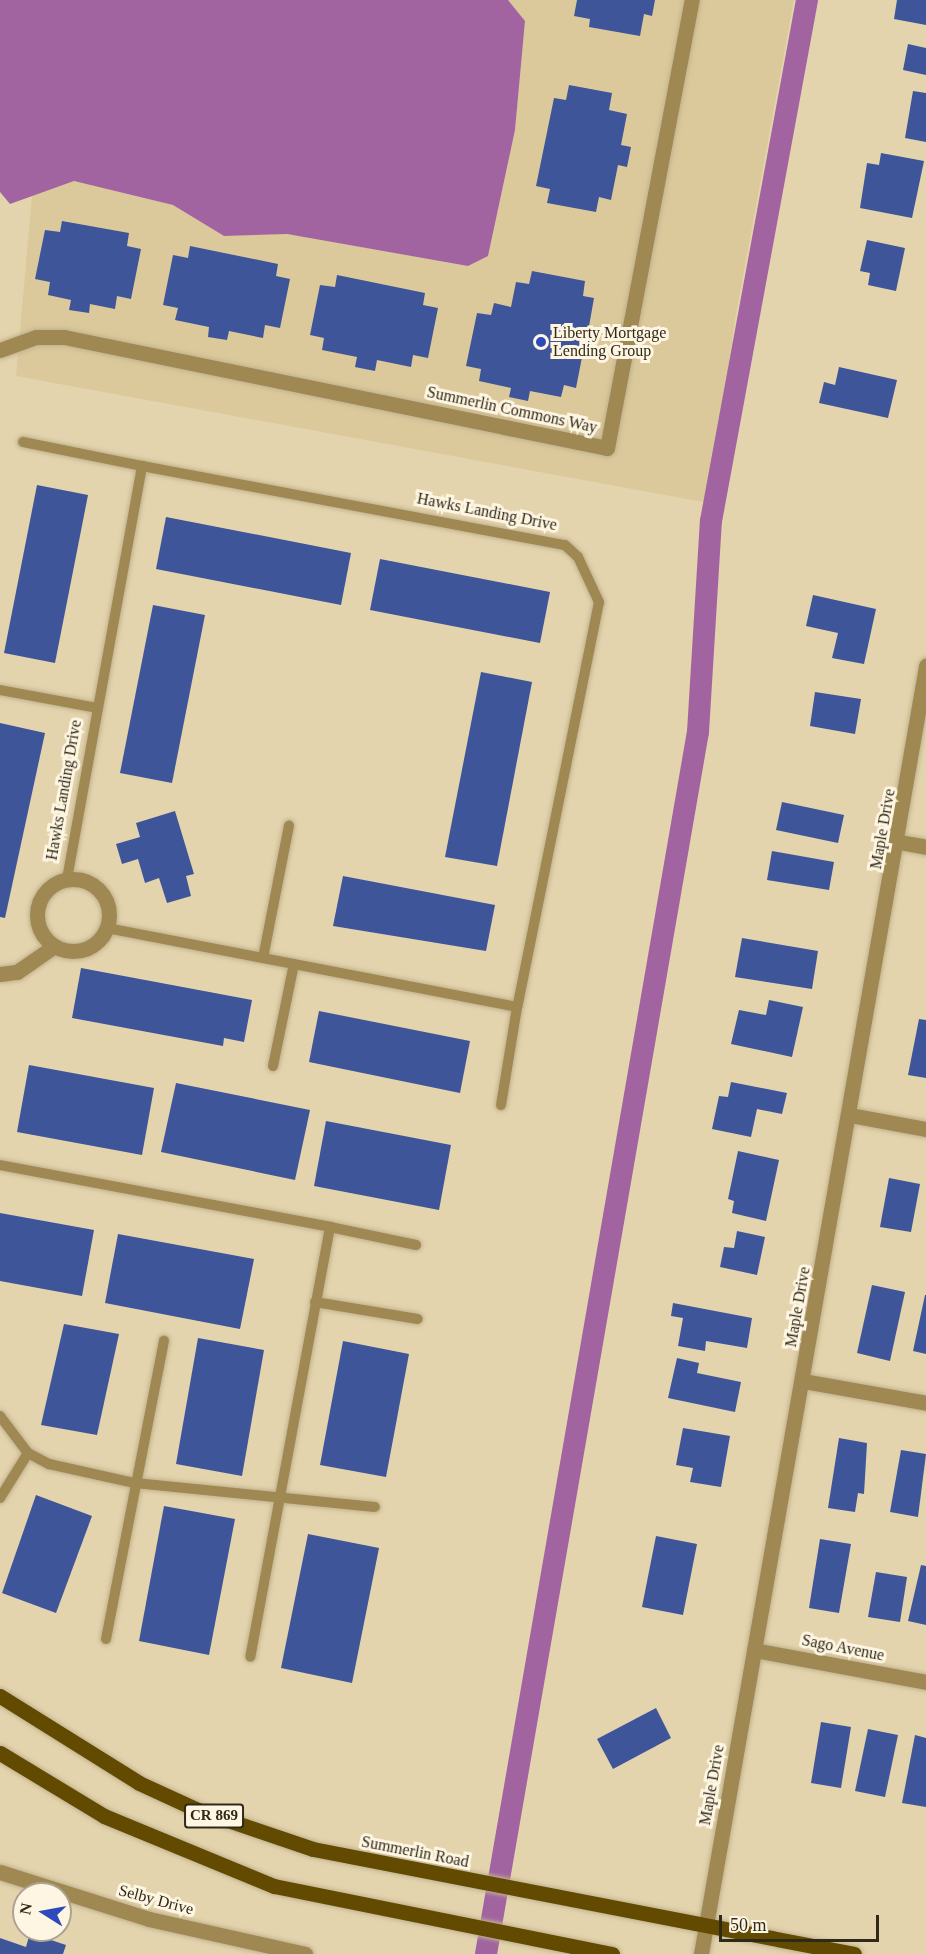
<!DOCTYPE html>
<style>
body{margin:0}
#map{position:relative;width:926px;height:1954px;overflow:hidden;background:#e4d4ad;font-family:Georgia,serif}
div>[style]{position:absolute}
.built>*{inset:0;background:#dbc99b}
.water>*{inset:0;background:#a264a0}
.canal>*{height:22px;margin:-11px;padding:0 11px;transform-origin:11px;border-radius:11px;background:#a264a0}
.building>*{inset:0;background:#3f5599}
.roads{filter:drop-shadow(0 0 2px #c0b28f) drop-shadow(0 0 2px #c0b28f)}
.service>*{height:10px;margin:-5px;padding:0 5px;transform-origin:5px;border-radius:5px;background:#9f8852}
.minor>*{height:15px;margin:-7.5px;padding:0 7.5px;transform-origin:7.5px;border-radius:7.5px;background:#9f8852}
.minor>.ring{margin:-7.5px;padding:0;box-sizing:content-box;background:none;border:15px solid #9f8852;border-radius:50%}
.primary>*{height:15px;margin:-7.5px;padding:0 7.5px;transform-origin:7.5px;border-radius:7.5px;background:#624b00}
.dots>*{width:16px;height:16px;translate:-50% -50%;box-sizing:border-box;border:3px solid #fef6e2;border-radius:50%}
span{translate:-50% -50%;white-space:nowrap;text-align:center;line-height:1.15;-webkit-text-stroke:6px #fef6e2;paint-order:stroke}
.shield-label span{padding:2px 4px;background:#fef6e2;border:2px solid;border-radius:4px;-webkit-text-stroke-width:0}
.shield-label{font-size:15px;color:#2f2919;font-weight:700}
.poi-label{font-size:16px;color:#2f2919}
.left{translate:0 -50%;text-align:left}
.street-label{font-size:16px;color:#2f2919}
.north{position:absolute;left:12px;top:1882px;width:60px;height:60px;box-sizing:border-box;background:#fef6e2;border:2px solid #aba492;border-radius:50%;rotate:281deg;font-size:16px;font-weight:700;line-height:24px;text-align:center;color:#2f2919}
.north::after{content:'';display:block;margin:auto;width:21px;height:27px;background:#2e49ba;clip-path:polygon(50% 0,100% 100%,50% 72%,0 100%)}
.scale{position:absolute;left:719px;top:1915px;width:160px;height:27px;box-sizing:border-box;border:3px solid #2f2919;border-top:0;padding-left:8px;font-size:18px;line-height:21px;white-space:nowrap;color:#2f2919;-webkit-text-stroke:4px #fef6e2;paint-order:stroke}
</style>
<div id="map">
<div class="built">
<i style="clip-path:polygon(508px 0,794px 0,735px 320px,709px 503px,16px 376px,32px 196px,74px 181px,173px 205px,224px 236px,287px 234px,468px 266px,488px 256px,515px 130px,525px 21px)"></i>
</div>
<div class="water">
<i style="clip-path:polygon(0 0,508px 0,525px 21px,515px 130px,488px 256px,468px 266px,287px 234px,224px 236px,173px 205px,74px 181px,10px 204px,0 192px)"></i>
</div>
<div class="canal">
<i style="left:486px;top:1954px;width:1240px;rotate:-80.16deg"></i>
<i style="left:698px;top:732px;width:211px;rotate:-86.5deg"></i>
<i style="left:711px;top:521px;width:530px;rotate:-79.56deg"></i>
</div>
<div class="building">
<i style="clip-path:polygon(577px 0,655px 0,652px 16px,644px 14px,640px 36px,589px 27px,590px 19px,574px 16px)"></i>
<i style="clip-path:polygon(897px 0,926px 0,926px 25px,894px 19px)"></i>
<i style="clip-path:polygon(908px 44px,926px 48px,926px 75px,903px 70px)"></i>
<i style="clip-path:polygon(569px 85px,612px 93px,609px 110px,627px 114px,621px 145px,631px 147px,627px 167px,618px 165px,611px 200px,599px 197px,596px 212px,547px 203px,550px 189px,536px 186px,554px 98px,566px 100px)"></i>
<i style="clip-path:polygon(913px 91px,926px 93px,926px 142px,905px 138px)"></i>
<i style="clip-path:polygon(881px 153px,924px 161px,912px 218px,860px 208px,867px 163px,879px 165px)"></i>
<i style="clip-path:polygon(62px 221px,129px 233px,127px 246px,141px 249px,131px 299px,117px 296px,115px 309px,90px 304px,89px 313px,69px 310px,71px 300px,48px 295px,50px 282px,35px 279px,45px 230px,60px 232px)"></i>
<i style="clip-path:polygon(867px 240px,905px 248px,896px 291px,868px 285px,870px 273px,860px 271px)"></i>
<i style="clip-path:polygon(190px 246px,278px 264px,276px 276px,290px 279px,280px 328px,265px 325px,263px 338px,229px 331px,227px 340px,208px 337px,209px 327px,175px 320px,178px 308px,163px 305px,173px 255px,188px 258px)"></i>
<i style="clip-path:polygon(532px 271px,585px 281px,583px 296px,594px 298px,588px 332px,596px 334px,592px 354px,583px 352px,576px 388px,564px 385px,561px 397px,530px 391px,528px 401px,509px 397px,511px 388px,479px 381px,481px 369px,466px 366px,477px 313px,491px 315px,494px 303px,511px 307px,516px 282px,529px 284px)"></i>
<i style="clip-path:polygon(337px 275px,425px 293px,423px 305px,438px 308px,428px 358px,413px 355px,411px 367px,377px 360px,375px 371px,355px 367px,357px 357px,322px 350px,324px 338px,310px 335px,320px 285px,335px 287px)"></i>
<i style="clip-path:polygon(839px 367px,897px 380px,888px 418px,819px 403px,824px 382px,835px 385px)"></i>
<i style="clip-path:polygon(37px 485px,88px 495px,55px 663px,4px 653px)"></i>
<i style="clip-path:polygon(166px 517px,351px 553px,341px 605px,156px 569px)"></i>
<i style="clip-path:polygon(380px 559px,550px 592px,540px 643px,370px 610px)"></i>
<i style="clip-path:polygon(813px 595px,876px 609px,864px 664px,832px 658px,838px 633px,806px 626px)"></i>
<i style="clip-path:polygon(153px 605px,205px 615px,172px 783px,120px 773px)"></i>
<i style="clip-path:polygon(481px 672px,532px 682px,497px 866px,445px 857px)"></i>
<i style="clip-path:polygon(815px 692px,861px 699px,855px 734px,810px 726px)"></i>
<i style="clip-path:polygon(0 723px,45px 733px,5px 918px,0 917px)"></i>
<i style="clip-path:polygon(782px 802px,844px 815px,838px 843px,776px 830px)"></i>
<i style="clip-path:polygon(175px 811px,194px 874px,186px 876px,191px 896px,167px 903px,159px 878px,145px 883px,138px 859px,122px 864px,116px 844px,140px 837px,136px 823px)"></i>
<i style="clip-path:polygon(772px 851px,834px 862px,829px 890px,767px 880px)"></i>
<i style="clip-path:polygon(343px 876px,495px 905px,486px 951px,333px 926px)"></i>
<i style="clip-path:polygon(742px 938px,818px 951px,812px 989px,735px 977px)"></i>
<i style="clip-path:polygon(81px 968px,252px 1000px,244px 1042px,224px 1038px,223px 1046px,72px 1018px)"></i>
<i style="clip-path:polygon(769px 1000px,803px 1007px,792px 1057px,731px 1044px,739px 1010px,766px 1015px)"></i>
<i style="clip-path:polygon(319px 1011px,470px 1041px,460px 1093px,309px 1062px)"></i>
<i style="clip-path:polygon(919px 1019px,926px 1020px,926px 1078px,908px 1075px)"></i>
<i style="clip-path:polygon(29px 1065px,154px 1088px,142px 1155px,17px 1132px)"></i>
<i style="clip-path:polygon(731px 1082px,787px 1093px,782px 1114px,757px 1109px,751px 1137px,712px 1129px,719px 1096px,728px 1097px)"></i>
<i style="clip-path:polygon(176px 1083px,310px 1110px,295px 1180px,161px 1152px)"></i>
<i style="clip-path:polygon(326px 1121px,451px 1145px,439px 1210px,314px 1186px)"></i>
<i style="clip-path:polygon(738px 1151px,779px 1160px,766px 1221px,732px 1213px,734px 1201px,728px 1199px)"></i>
<i style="clip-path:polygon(889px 1178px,920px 1184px,911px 1232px,880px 1227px)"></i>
<i style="clip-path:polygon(0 1213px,94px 1230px,82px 1296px,0 1281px)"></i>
<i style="clip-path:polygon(737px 1231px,765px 1237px,757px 1275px,720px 1267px,724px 1247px,734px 1248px)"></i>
<i style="clip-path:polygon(118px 1234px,254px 1259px,240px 1329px,105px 1303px)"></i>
<i style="clip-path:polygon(872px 1285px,905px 1292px,890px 1361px,857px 1353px)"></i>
<i style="clip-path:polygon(925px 1295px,926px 1295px,926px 1354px,913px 1351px)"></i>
<i style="clip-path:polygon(673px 1303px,752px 1318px,747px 1348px,706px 1341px,705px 1351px,678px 1346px,683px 1318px,671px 1316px)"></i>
<i style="clip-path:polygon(64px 1324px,119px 1334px,97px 1435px,41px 1425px)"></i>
<i style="clip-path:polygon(198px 1338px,264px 1350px,242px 1476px,176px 1464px)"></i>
<i style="clip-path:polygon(343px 1341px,409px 1354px,386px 1477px,320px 1465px)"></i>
<i style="clip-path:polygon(677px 1358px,699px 1363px,697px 1373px,741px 1382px,735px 1412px,668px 1398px)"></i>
<i style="clip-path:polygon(683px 1428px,730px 1436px,721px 1487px,690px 1482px,693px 1468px,676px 1465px)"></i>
<i style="clip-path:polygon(839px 1438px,867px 1443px,864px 1494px,858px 1493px,855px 1512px,828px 1508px)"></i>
<i style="clip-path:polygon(901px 1450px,926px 1454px,918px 1517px,890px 1512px)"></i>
<i style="clip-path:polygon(36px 1495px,92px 1516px,56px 1613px,2px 1593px)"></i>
<i style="clip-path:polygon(164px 1506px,235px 1519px,209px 1655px,139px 1641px)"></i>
<i style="clip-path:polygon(308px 1534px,379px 1548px,352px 1683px,281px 1668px)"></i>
<i style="clip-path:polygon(656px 1536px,697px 1544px,683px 1615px,642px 1607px)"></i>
<i style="clip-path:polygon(820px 1539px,851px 1544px,839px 1613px,809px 1608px)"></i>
<i style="clip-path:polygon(921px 1565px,926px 1566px,926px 1625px,908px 1621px)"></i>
<i style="clip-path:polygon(876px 1572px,907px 1577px,900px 1622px,868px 1617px)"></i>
<i style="clip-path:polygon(656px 1708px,671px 1738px,613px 1769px,597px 1739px)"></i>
<i style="clip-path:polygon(821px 1722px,851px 1727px,841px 1788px,811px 1783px)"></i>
<i style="clip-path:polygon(868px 1729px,898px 1735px,885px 1797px,855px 1791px)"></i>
<i style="clip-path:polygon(915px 1735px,926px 1738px,926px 1807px,902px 1803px)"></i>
<i style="clip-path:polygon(30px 1933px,66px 1945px,63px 1954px,0 1954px,0 1938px,26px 1947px)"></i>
</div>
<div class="roads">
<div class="service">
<i style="left:23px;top:442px;width:121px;rotate:11.4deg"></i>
<i style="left:0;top:690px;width:99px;rotate:10.5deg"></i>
<i style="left:67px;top:879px;width:420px;rotate:-79.7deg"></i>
<i style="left:142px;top:466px;width:430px;rotate:10.6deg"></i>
<i style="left:565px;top:545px;width:18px;rotate:43deg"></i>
<i style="left:578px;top:557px;width:50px;rotate:65deg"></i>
<i style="left:599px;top:602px;width:413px;rotate:101.4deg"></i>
<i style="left:517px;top:1007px;width:418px;rotate:-169.1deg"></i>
<i style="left:263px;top:958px;width:135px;rotate:-78.9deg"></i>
<i style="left:273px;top:1066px;width:104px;rotate:-78.4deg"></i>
<i style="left:501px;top:1105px;width:99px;rotate:-80.7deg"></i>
<i style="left:0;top:1165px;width:336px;rotate:10.6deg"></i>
<i style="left:330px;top:1227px;width:437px;rotate:100.5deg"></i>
<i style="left:330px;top:1227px;width:88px;rotate:11.8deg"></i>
<i style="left:315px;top:1302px;width:104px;rotate:9.4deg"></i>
<i style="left:0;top:1416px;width:46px;rotate:52.9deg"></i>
<i style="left:28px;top:1453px;width:24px;rotate:28deg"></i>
<i style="left:49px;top:1464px;width:88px;rotate:12.5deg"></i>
<i style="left:135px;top:1483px;width:241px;rotate:5.7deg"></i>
<i style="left:0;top:1498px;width:53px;rotate:-58.1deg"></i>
<i style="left:106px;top:1639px;width:304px;rotate:-79deg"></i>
</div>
<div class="minor">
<i style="left:0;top:350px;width:38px;rotate:-20deg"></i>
<i style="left:36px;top:337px;width:28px"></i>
<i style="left:64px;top:337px;width:554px;rotate:11.55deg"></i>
<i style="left:607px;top:448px;width:456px;rotate:-79.3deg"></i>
<i style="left:899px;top:842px;width:27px;rotate:10deg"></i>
<i class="ring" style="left:37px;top:879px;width:57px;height:57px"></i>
<i style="left:0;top:974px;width:17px;rotate:-7deg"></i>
<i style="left:17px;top:972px;width:44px;rotate:-34.8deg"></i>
<i style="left:850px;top:1115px;width:77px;rotate:10.4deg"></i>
<i style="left:803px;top:1381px;width:125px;rotate:10.1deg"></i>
<i style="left:754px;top:1650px;width:175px;rotate:10.5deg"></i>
<i style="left:0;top:1872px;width:156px;rotate:17.5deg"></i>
<i style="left:149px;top:1919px;width:160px;rotate:12.6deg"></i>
<i style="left:701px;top:1954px;width:1308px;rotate:-80.09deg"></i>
</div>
<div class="primary">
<i style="left:0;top:1696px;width:164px;rotate:32deg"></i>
<i style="left:139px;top:1783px;width:65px;rotate:24.6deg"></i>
<i style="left:198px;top:1810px;width:121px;rotate:18.7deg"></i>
<i style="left:313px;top:1849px;width:551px;rotate:10.98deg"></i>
<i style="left:0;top:1753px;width:122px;rotate:31.2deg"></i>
<i style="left:104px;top:1816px;width:184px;rotate:22.4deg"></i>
<i style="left:274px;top:1886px;width:345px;rotate:11.4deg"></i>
</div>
</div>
<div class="dots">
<i style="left:541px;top:342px;background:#2e49ba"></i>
</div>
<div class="shield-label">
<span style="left:214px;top:1816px">CR 869</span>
</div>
<div class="poi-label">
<span class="left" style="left:553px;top:342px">Liberty Mortgage<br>Lending Group</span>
</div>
<div class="street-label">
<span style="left:512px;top:410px;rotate:12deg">Summerlin Commons Way</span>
<span style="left:487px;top:512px;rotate:11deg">Hawks Landing Drive</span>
<span style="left:64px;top:790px;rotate:-80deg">Hawks Landing Drive</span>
<span style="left:883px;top:829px;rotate:-80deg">Maple Drive</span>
<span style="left:798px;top:1307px;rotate:-80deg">Maple Drive</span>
<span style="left:843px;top:1648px;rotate:11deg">Sago Avenue</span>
<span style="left:712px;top:1785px;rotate:-80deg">Maple Drive</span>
<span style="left:415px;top:1852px;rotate:11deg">Summerlin Road</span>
<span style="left:156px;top:1900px;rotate:15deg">Selby Drive</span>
</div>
<div class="north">N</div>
<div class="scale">50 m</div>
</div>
